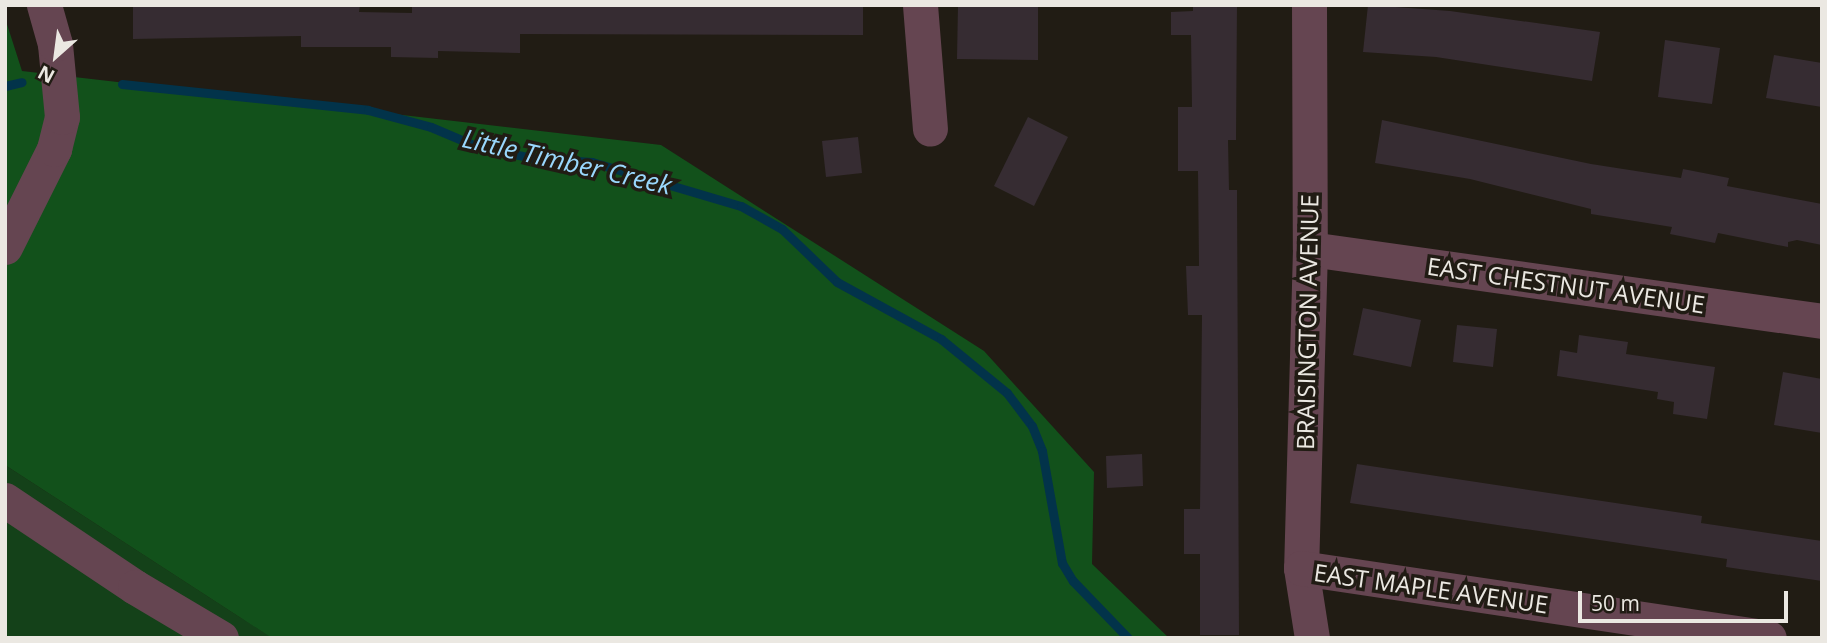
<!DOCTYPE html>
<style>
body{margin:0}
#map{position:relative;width:1827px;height:643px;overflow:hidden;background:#211c14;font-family:"Open Sans",sans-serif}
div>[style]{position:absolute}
.green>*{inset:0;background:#144119}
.forest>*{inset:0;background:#12511b}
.stream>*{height:9px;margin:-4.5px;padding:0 4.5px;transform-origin:4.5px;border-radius:4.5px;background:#02334a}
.building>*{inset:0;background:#362c32}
.minor>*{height:35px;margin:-17.5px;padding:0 17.5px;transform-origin:17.5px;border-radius:17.5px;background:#654551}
span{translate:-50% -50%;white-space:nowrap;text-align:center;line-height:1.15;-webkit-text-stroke:7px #211c14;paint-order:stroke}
.street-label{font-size:24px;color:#ebe8e2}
.water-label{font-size:26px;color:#99d7fc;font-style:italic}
.frame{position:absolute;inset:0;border:7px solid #ebe8e2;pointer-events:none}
.north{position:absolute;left:21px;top:21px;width:70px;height:70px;-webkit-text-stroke:5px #211c14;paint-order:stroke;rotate:208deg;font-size:19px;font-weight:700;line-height:28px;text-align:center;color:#ebe8e2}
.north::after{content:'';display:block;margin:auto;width:24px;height:32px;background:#ebe8e2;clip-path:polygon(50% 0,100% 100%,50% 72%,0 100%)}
.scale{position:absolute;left:1578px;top:591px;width:210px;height:32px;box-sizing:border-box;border:4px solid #ebe8e2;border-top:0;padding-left:9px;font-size:21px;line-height:24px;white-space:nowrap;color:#ebe8e2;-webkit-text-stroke:5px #211c14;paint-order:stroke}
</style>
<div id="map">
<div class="green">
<i style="clip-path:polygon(5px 465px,238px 616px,273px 638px,5px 638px)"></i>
</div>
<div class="forest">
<i style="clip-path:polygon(5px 18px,22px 71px,661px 145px,984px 351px,1094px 472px,1092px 564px,1169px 638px,272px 638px,5px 465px)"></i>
</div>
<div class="stream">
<i style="left:122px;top:84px;width:247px;rotate:6deg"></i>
<i style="left:368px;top:110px;width:65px;rotate:15.1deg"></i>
<i style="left:431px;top:127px;width:49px;rotate:22.9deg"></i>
<i style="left:476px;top:146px;width:57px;rotate:12.1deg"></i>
<i style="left:532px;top:158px;width:60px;rotate:3.8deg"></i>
<i style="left:592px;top:162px;width:155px;rotate:16.5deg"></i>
<i style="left:741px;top:206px;width:47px;rotate:29.3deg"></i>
<i style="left:782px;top:229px;width:76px;rotate:43.9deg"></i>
<i style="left:837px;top:282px;width:119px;rotate:28.7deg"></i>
<i style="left:941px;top:339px;width:85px;rotate:39.3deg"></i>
<i style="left:1007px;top:393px;width:41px;rotate:52.9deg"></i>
<i style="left:1032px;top:426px;width:27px;rotate:68deg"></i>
<i style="left:1042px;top:451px;width:114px;rotate:79.9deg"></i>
<i style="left:1062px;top:563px;width:21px;rotate:59deg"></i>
<i style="left:1073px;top:581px;width:79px;rotate:46deg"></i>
<i style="left:5px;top:86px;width:17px;rotate:-13deg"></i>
</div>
<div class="building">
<i style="clip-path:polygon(133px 5px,360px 5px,359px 12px,412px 13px,412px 5px,863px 5px,863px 35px,520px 34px,520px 53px,438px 51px,438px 58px,391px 57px,391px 47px,301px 47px,301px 36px,133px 39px)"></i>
<i style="clip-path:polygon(958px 5px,1038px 5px,1038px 60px,957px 59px)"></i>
<i style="clip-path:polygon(1193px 5px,1237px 5px,1236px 140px,1228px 140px,1229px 190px,1237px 190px,1239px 635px,1200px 635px,1200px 554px,1184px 554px,1184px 509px,1200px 509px,1202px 315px,1188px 315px,1186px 266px,1199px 266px,1198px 171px,1178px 171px,1178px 107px,1192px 107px,1191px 35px,1171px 35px,1171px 12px,1193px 11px)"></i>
<i style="clip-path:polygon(1368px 5px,1450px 11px,1600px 32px,1592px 81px,1436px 57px,1363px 52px)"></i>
<i style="clip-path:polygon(1665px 40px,1720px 48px,1712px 104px,1658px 97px)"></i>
<i style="clip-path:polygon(1774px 55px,1822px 63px,1822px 107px,1766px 98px)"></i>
<i style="clip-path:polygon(1028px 117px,1068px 137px,1034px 206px,994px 186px)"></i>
<i style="clip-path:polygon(1382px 120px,1591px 164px,1681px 178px,1683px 169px,1729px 178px,1727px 186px,1822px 204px,1822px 245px,1797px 240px,1788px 242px,1788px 247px,1718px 233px,1715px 243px,1670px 234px,1672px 227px,1591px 214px,1591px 209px,1470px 179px,1375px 163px)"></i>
<i style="clip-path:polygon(858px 137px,862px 173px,826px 177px,822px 141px)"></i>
<i style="clip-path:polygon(1363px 308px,1421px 320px,1411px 367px,1353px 355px)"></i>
<i style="clip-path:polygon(1457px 325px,1497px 329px,1493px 367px,1453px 362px)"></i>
<i style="clip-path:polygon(1579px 335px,1628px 342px,1626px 354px,1715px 367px,1707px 419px,1673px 414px,1674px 402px,1657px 399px,1658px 392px,1557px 376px,1560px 350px,1577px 353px)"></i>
<i style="clip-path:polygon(1783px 372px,1822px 379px,1822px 433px,1774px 425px)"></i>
<i style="clip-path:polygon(1142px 454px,1143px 486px,1107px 488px,1106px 456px)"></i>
<i style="clip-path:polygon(1357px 464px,1702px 516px,1701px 523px,1822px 541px,1822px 581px,1726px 567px,1727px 559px,1350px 503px)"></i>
</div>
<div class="minor">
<i style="left:920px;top:5px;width:124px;rotate:85.4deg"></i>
<i style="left:1309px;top:5px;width:244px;rotate:89.8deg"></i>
<i style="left:1310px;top:249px;width:319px;rotate:91.6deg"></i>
<i style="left:1301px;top:568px;width:71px;rotate:81.1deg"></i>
<i style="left:5px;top:247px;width:110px;rotate:-63.4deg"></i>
<i style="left:54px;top:149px;width:33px;rotate:-76deg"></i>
<i style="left:62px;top:117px;width:73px;rotate:-95.5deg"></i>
<i style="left:55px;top:44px;width:41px;rotate:-105.8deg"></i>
<i style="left:1310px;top:249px;width:517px;rotate:8deg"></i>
<i style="left:5px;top:500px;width:156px;rotate:33.8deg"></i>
<i style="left:135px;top:587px;width:100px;rotate:30.7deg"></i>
<i style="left:1301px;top:568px;width:473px;rotate:8.5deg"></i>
</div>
<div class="street-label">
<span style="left:1566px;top:285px;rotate:8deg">EAST CHESTNUT AVENUE</span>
<span style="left:1307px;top:322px;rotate:-89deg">BRAISINGTON AVENUE</span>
<span style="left:1431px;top:588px;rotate:8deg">EAST MAPLE AVENUE</span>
</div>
<div class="water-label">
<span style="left:567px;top:162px;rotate:13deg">Little Timber Creek</span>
</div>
<div class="frame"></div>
<div class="north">N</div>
<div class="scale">50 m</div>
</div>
